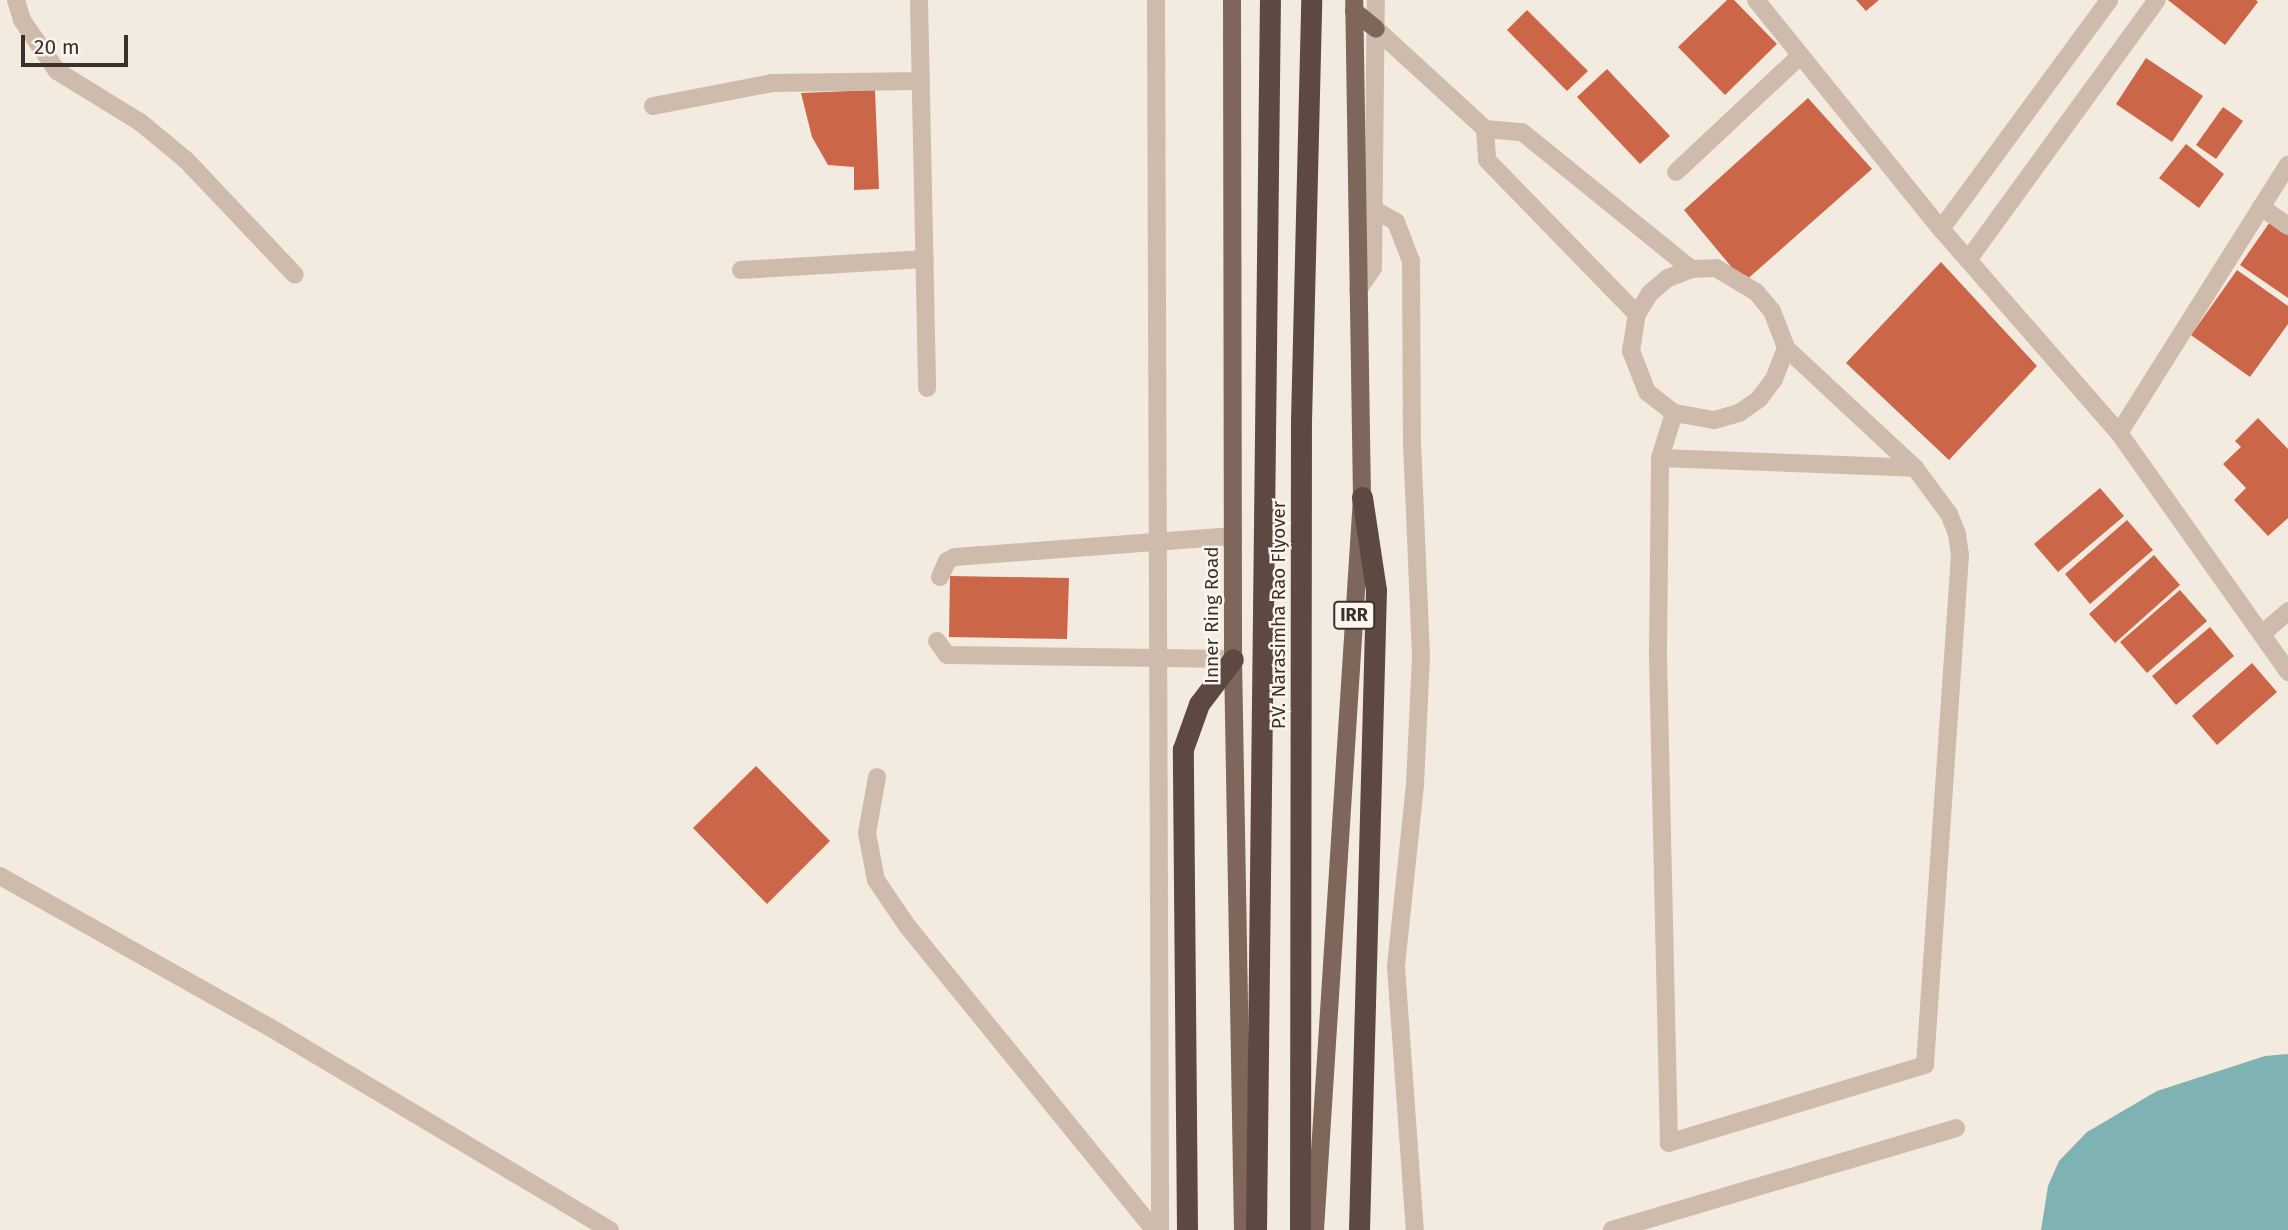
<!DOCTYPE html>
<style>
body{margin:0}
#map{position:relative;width:2288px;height:1230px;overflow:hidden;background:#f4ebe0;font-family:"Fira Sans",sans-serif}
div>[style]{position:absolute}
.water>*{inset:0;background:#7eb2b3}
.building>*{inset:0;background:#cb6648}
.service>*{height:18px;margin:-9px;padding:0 9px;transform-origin:9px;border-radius:9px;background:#cebbab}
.minor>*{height:18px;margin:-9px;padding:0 9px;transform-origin:9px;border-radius:9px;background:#cebbab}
.tertiary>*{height:18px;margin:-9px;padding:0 9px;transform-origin:9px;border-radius:9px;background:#cebbab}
.primary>*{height:18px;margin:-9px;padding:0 9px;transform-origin:9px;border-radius:9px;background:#7e665b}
.motorway>*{height:21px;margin:-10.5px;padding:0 10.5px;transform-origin:10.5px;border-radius:10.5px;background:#5d4941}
span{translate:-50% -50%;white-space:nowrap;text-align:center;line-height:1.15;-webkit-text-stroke:5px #fbf5ee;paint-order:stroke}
.shield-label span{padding:2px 5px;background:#fbf5ee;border:2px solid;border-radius:5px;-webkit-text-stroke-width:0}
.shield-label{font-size:18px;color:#3b302b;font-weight:700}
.street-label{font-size:19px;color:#3b302b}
.scale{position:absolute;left:21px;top:35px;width:107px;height:32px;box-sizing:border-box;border:4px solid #3b302b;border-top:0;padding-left:9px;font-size:21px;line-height:24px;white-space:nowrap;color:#3b302b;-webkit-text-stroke:5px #fbf5ee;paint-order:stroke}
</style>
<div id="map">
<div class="water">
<i style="clip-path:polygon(2288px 1054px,2288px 1230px,2041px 1230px,2048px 1186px,2059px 1161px,2087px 1132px,2157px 1091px,2265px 1056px)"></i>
</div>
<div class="building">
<i style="clip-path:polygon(1727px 0,1734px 0,1777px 44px,1725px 95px,1678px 47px)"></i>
<i style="clip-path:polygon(1856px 0,1879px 0,1866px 11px)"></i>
<i style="clip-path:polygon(2168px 0,2256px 0,2258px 2px,2225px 45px)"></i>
<i style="clip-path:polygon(1527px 10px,1588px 71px,1567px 91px,1507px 30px)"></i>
<i style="clip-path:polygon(2146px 58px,2203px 96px,2172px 142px,2116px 104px)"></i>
<i style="clip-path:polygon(1607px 69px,1670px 136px,1640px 164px,1577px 97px)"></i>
<i style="clip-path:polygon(875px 90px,879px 189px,854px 190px,854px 167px,828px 165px,812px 137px,801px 93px)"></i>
<i style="clip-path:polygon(1808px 98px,1872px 169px,1744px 282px,1684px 210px)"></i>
<i style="clip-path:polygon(2223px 107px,2243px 121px,2216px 159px,2196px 145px)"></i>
<i style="clip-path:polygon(2186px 144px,2224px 174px,2199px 208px,2159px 178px)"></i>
<i style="clip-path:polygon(2272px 219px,2288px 231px,2288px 298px,2240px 265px)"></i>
<i style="clip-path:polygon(1941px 262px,2037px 366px,1949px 460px,1846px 363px)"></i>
<i style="clip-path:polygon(2237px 270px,2288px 306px,2288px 324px,2250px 377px,2191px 335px)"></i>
<i style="clip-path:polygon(2258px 418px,2288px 449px,2288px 518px,2268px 536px,2234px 500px,2246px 488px,2223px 464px,2241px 447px,2235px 441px)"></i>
<i style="clip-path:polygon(2100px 488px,2124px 516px,2058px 572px,2034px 544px)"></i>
<i style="clip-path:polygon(2127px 520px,2153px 550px,2090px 604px,2065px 574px)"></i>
<i style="clip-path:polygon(2154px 555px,2180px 585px,2115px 643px,2089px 614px)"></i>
<i style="clip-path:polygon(950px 576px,1069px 578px,1067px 639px,949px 637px)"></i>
<i style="clip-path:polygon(2180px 590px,2207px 621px,2147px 673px,2120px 642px)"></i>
<i style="clip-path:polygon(2210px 627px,2234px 656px,2176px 705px,2152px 676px)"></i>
<i style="clip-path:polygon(2252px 663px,2277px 692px,2217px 745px,2192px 716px)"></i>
<i style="clip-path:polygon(756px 766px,830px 841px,767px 904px,693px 828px)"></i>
</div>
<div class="service">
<i style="left:1376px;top:29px;width:148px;rotate:42.5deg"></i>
<i style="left:1485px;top:129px;width:37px;rotate:5deg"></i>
<i style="left:1522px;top:132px;width:218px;rotate:39deg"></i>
<i style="left:1485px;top:129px;width:31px;rotate:86deg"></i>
<i style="left:1487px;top:160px;width:215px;rotate:45.8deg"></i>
<i style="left:1941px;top:229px;width:284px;rotate:-53.7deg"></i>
<i style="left:1716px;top:268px;width:47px;rotate:31deg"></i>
<i style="left:1756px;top:292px;width:25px;rotate:50deg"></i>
<i style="left:1772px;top:311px;width:40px;rotate:69deg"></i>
<i style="left:1786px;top:348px;width:33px;rotate:111deg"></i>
<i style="left:1774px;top:379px;width:25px;rotate:127deg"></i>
<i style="left:1759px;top:399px;width:24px;rotate:145deg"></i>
<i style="left:1739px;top:413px;width:26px;rotate:164deg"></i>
<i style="left:1714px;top:420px;width:41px;rotate:-170.1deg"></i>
<i style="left:1674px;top:413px;width:34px;rotate:-142deg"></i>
<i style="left:1647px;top:392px;width:44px;rotate:-111.3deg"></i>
<i style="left:1631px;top:351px;width:37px;rotate:-81deg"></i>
<i style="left:1637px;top:314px;width:25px;rotate:-58deg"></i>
<i style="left:1650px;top:293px;width:23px;rotate:-40deg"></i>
<i style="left:1668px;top:278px;width:25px;rotate:-21deg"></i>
<i style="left:1691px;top:269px;width:25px;rotate:-2deg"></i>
<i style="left:1786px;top:348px;width:176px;rotate:42.9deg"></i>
<i style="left:1915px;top:468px;width:57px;rotate:53.5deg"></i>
<i style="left:1949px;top:514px;width:22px;rotate:68deg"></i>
<i style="left:1957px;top:534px;width:21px;rotate:82deg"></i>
<i style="left:1960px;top:555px;width:511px;rotate:93.93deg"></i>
<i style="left:1925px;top:1065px;width:268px;rotate:163.1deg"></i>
<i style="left:1669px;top:1143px;width:490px;rotate:-91.3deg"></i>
<i style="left:1658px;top:653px;width:195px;rotate:-89.4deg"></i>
<i style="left:1660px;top:458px;width:255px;rotate:2.2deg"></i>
<i style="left:1660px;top:458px;width:47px;rotate:-72.7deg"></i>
<i style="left:940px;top:577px;width:17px;rotate:-66deg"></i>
<i style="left:947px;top:561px;width:9px;rotate:-27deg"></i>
<i style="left:955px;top:557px;width:279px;rotate:-4.3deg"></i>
<i style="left:937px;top:641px;width:17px;rotate:54deg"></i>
<i style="left:947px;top:655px;width:286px;rotate:0.8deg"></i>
<i style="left:877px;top:777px;width:57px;rotate:100.1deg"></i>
<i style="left:867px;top:833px;width:48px;rotate:79.2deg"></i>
<i style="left:876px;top:880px;width:57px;rotate:55.8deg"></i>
<i style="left:908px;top:927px;width:390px;rotate:50.9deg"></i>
</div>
<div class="minor">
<i style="left:16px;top:0;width:21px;rotate:73deg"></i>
<i style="left:22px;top:20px;width:62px;rotate:55.5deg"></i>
<i style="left:57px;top:71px;width:97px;rotate:31.6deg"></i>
<i style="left:140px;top:122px;width:60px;rotate:39.6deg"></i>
<i style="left:186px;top:160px;width:158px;rotate:46.5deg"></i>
<i style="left:919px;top:0;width:388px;rotate:88.8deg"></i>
<i style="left:1756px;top:0;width:294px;rotate:51.1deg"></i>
<i style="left:1941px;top:229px;width:271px;rotate:48.9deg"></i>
<i style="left:2119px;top:433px;width:293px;rotate:54.7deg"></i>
<i style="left:653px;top:106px;width:121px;rotate:-10.9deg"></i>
<i style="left:772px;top:83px;width:149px;rotate:-0.8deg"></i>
<i style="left:1676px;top:172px;width:170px;rotate:-43.1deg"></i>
<i style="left:2261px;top:207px;width:33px;rotate:35deg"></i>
<i style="left:1373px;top:209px;width:26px;rotate:29deg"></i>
<i style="left:1396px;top:222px;width:42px;rotate:69deg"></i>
<i style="left:1411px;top:261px;width:181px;rotate:89.7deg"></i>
<i style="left:1412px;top:442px;width:215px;rotate:87.6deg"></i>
<i style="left:1421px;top:657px;width:128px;rotate:92.7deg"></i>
<i style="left:1415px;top:785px;width:183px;rotate:96deg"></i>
<i style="left:1396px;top:967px;width:264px;rotate:85.9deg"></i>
<i style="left:1968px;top:260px;width:321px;rotate:-54deg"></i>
<i style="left:741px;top:270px;width:184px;rotate:-3.4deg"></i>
<i style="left:2119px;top:433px;width:317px;rotate:-57.8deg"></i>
<i style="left:2262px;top:634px;width:35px;rotate:-41deg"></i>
<i style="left:0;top:876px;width:322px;rotate:29.3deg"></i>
<i style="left:281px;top:1034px;width:383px;rotate:30.8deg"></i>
<i style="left:1612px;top:1230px;width:359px;rotate:-16.5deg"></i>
</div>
<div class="tertiary">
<i style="left:1156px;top:0;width:1230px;rotate:89.81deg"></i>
<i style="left:1358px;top:290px;width:27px;rotate:-56deg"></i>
<i style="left:1373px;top:268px;width:268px;rotate:-89.4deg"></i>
</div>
<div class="primary">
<i style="left:1232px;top:0;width:659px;rotate:89.91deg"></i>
<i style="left:1233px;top:659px;width:571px;rotate:89deg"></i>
<i style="left:1354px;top:11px;width:28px;rotate:39deg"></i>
<i style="left:1315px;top:1230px;width:735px;rotate:-86.33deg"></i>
<i style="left:1362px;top:497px;width:497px;rotate:-90.9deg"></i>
</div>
<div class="motorway">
<i style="left:1187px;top:1230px;width:481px;rotate:-90.5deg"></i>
<i style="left:1183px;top:749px;width:48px;rotate:-70.4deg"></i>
<i style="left:1199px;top:704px;width:56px;rotate:-52.9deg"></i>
<i style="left:1256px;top:1230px;width:1230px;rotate:-89.35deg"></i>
<i style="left:1300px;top:1230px;width:809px;rotate:-89.93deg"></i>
<i style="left:1301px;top:421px;width:421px;rotate:-88.6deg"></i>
<i style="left:1359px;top:1230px;width:640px;rotate:-88.48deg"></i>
<i style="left:1376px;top:590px;width:94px;rotate:-98.6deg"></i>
</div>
<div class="shield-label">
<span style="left:1354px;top:615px">IRR</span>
</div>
<div class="street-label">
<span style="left:1212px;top:615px;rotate:-90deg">Inner Ring Road</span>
<span style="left:1279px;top:615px;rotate:-90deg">P.V. Narasimha Rao Flyover</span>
</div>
<div class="scale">20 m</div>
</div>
